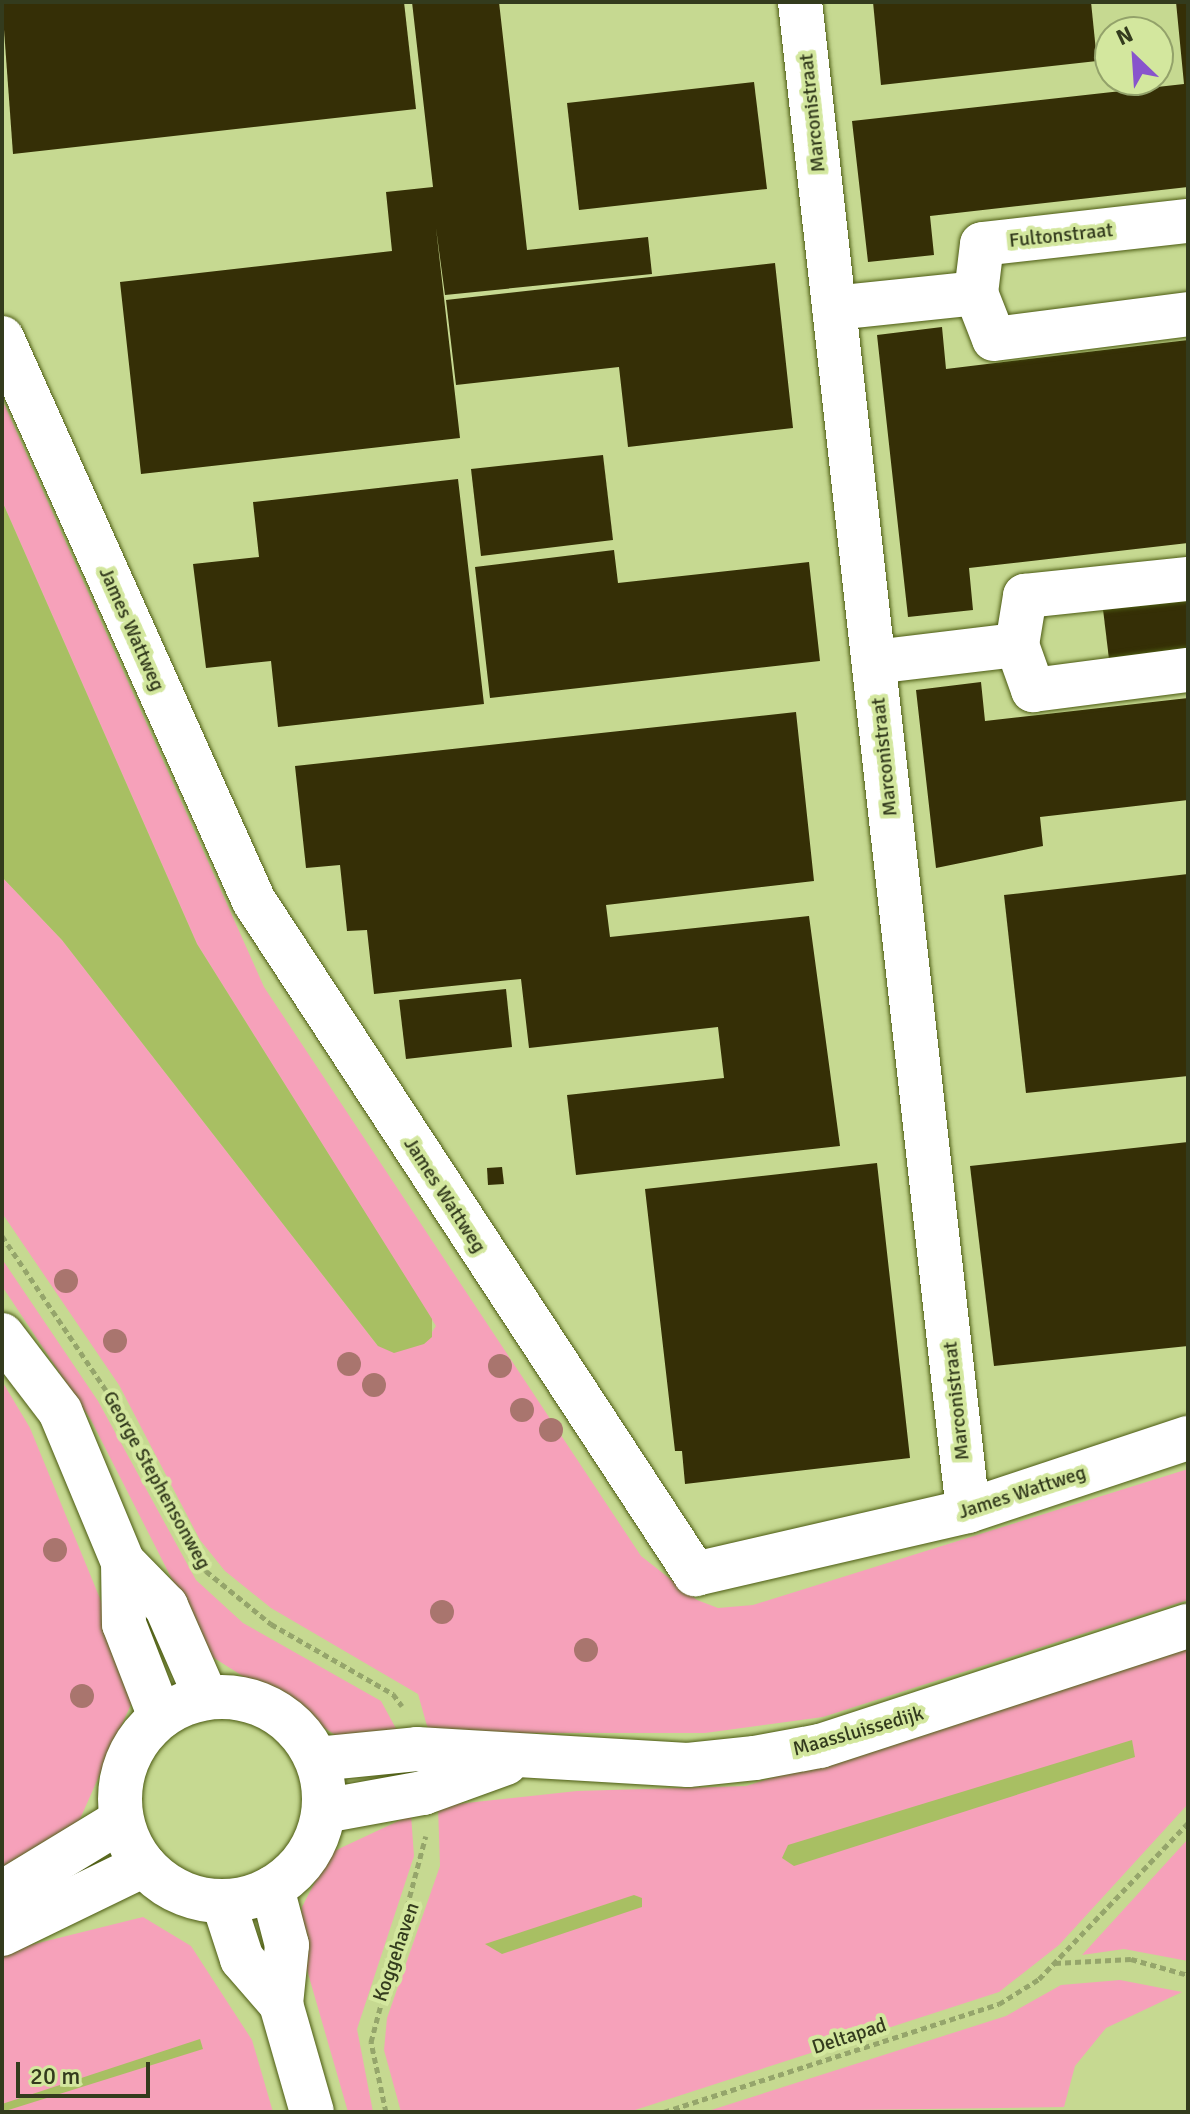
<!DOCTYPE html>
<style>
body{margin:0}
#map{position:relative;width:1190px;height:2114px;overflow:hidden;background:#c6d991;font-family:Signika,sans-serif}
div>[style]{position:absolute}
.green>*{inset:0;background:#f6a1ba}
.water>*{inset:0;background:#a8bf63}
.building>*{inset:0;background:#352f06}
.path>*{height:5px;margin-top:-2.5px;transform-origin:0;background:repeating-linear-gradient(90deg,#95a56b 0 6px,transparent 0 10px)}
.roads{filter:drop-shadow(0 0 2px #4c5b12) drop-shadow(0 0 2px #4c5b12)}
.minor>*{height:44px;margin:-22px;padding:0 22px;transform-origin:22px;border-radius:22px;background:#fff}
.minor>.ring{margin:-22px;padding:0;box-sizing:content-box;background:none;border:44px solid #fff;border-radius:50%}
.trees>*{width:24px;height:24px;margin:-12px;border-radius:50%;background:#a9756e}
span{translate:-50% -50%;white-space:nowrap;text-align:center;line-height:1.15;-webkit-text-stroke:8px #d3e79e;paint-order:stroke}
.street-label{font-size:20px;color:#333b1d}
.frame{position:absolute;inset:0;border:4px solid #333b1d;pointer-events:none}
.north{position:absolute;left:1094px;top:16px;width:80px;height:80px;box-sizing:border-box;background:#d3e79e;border:2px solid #93a26a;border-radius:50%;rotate:335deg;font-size:22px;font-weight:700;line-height:32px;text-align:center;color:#333b1d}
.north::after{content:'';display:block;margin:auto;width:28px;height:36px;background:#8854cc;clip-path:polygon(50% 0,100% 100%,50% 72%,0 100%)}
.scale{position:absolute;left:16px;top:2062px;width:134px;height:36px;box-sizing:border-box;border:4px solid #333b1d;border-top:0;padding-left:10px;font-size:24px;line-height:28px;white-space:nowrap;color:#333b1d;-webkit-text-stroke:6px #d3e79e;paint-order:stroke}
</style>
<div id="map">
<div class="green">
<i style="clip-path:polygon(2px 399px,264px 987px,641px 1556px,697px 1600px,718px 1608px,753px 1605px,1188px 1469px,1188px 1600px,823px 1717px,705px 1733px,429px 1733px,418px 1694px,271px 1608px,225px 1571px,200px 1540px,119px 1385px,2px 1213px,2px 877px,62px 940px,378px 1346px,424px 1344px,436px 1326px,197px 944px,2px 501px)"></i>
<i style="clip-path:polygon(2px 1259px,98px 1401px,196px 1580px,243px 1623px,381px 1701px,400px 1736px,337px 1736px,211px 1656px,91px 1420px,2px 1286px)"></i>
<i style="clip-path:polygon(2px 1381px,30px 1428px,117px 1640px,132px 1702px,76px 1828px,2px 1870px)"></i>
<i style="clip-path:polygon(1188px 1646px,1188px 1804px,1059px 1945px,999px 1992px,629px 2112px,401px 2112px,384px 2050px,387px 2018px,440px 1866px,438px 1806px,577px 1791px,746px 1786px)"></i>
<i style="clip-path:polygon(411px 1815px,414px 1856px,357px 2029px,373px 2112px,348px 2112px,299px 1942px,302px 1907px,330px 1853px)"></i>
<i style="clip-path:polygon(1188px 1839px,1188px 1961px,1124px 1949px,1082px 1955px)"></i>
<i style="clip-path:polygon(143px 1917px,191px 1946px,252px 2040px,273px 2112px,2px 2112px,2px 1952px)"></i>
<i style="clip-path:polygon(1120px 1980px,1182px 1992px,1106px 2028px,1075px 2066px,1064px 2107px,705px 2112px,1006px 2016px,1061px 1985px)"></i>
</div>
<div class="water">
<i style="clip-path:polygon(2px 501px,197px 944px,432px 1319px,432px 1337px,424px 1344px,394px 1353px,378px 1346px,62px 940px,2px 877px)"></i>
<i style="clip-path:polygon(1132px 1740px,1135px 1757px,794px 1866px,782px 1858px,788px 1845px)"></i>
<i style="clip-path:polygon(634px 1895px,642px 1898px,642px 1907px,502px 1954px,485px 1944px)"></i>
<i style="clip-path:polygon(200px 2039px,203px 2049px,2px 2112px,2px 2104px)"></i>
</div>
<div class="building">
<i style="clip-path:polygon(2px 2px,404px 2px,416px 109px,13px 154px)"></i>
<i style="clip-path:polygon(412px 2px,499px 2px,527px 250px,648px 237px,652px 274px,445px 295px,436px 228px,460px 438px,141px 474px,120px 282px,392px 251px,386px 192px,433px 187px)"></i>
<i style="clip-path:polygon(873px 2px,1091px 2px,1097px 61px,881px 85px)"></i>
<i style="clip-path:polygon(1176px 2px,1188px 2px,1188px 187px,930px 216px,934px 255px,868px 262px,852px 121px,1184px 84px)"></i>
<i style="clip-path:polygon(754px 82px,767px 189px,579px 210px,567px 103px)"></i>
<i style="clip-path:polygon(775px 263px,793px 428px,628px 447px,619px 367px,456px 385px,446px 300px)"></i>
<i style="clip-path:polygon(942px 327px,946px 369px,1188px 340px,1188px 543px,969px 568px,973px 610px,908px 617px,877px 335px)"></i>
<i style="clip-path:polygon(603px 455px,613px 540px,481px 556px,471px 469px)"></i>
<i style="clip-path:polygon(458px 479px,484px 704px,278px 727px,271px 661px,206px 668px,193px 564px,259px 557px,253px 502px)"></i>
<i style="clip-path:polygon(614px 550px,618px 583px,809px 562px,820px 661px,490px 698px,475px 567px)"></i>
<i style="clip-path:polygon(1188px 592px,1188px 650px,1109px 659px,1102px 601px)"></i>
<i style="clip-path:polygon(981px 682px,985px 721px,1188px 698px,1188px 800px,1040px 817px,1043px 846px,936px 868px,916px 690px)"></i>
<i style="clip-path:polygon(796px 712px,814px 881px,606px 905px,610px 937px,809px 916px,840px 1146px,576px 1175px,567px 1095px,724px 1078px,718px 1027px,529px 1048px,521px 979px,374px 994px,367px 930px,347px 931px,340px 865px,306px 868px,295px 766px)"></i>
<i style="clip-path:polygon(1188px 874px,1188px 1076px,1026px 1093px,1004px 895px)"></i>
<i style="clip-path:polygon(506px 989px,512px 1047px,406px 1059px,399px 1000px)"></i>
<i style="clip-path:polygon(1188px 1142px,1188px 1346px,994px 1366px,970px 1166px)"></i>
<i style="clip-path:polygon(877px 1163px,910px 1458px,685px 1484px,682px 1451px,675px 1451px,645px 1189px)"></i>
<i style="clip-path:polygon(502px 1167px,504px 1184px,488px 1185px,487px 1168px)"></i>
</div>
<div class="path">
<i style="left:2px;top:1236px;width:211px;rotate:56deg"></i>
<i style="left:120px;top:1411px;width:182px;rotate:61.7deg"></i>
<i style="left:206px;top:1571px;width:84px;rotate:39.2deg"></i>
<i style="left:271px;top:1624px;width:141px;rotate:29.8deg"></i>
<i style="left:393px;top:1694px;width:15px;rotate:53deg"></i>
<i style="left:1055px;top:1963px;width:76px;rotate:-3deg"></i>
<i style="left:1131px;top:1959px;width:59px;rotate:15.7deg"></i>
<i style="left:386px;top:2112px;width:72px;rotate:-102.1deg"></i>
<i style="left:371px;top:2042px;width:213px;rotate:-75.1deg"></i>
<i style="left:664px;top:2112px;width:352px;rotate:-17.9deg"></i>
<i style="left:999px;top:2004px;width:47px;rotate:-32deg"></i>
<i style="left:1039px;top:1979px;width:216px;rotate:-46.3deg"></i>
</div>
<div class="roads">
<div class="minor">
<i style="left:800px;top:2px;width:1518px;rotate:83.65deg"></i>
<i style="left:976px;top:293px;width:49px;rotate:-83deg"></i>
<i style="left:982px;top:244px;width:207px;rotate:-6.4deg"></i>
<i style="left:834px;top:308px;width:143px;rotate:-6deg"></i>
<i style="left:976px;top:293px;width:49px;rotate:68.6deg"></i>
<i style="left:994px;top:339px;width:196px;rotate:-7.3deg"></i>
<i style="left:2px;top:338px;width:617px;rotate:65.89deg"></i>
<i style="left:254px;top:901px;width:805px;rotate:56.76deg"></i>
<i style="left:695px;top:1574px;width:280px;rotate:-13deg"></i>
<i style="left:968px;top:1511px;width:232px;rotate:-18.4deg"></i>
<i style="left:1017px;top:645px;width:50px;rotate:-80.7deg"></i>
<i style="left:1025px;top:596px;width:164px;rotate:-6deg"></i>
<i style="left:874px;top:662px;width:144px;rotate:-6.8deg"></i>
<i style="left:1017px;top:645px;width:48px;rotate:70.4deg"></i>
<i style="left:1033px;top:690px;width:156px;rotate:-7.4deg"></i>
<i style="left:2px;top:1335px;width:96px;rotate:52.7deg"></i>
<i style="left:60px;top:1411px;width:164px;rotate:67.4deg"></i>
<i style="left:123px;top:1562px;width:62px;rotate:89.1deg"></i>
<i style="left:124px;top:1624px;width:100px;rotate:68.8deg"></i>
<i style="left:123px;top:1562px;width:62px;rotate:45.7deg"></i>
<i style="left:166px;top:1606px;width:99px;rotate:66.3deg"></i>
<i class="ring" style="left:120px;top:1697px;width:160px;height:160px"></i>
<i style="left:317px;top:1759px;width:100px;rotate:-5.7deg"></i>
<i style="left:417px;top:1749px;width:271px;rotate:3.4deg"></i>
<i style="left:688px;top:1765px;width:67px;rotate:-6deg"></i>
<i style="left:755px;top:1758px;width:66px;rotate:-10.5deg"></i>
<i style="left:820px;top:1746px;width:387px;rotate:-18.1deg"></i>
<i style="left:324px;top:1811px;width:101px;rotate:-10.3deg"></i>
<i style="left:423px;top:1793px;width:88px;rotate:-19.9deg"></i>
<i style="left:272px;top:1888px;width:59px;rotate:75.3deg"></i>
<i style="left:287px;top:1945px;width:59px;rotate:95.8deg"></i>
<i style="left:281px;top:2004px;width:112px;rotate:74deg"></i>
<i style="left:2px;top:1893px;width:140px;rotate:-31.3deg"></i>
<i style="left:223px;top:1901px;width:61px;rotate:71.9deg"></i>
<i style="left:242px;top:1959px;width:60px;rotate:49.1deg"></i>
<i style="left:2px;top:1934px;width:158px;rotate:-25.9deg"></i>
</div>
</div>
<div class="trees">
<i style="left:66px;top:1281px"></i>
<i style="left:115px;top:1341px"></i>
<i style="left:349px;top:1364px"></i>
<i style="left:500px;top:1366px"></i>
<i style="left:374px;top:1385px"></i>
<i style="left:522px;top:1410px"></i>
<i style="left:551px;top:1430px"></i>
<i style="left:55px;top:1550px"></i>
<i style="left:442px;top:1612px"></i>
<i style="left:586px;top:1650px"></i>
<i style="left:82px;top:1696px"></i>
</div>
<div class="street-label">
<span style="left:812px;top:113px;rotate:-96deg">Marconistraat</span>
<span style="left:1061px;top:235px;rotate:-6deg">Fultonstraat</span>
<span style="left:132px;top:629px;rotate:66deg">James Wattweg</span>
<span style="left:884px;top:757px;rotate:-96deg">Marconistraat</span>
<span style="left:445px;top:1195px;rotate:57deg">James Wattweg</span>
<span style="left:956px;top:1401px;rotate:-96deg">Marconistraat</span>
<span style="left:157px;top:1480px;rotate:61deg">George Stephensonweg</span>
<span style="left:1022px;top:1492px;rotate:-18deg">James Wattweg</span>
<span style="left:858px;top:1731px;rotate:-16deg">Maassluissedijk</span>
<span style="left:396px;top:1952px;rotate:-71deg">Koggehaven</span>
<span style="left:849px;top:2036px;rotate:-18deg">Deltapad</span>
</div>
<div class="frame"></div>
<div class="north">N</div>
<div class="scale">20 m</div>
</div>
